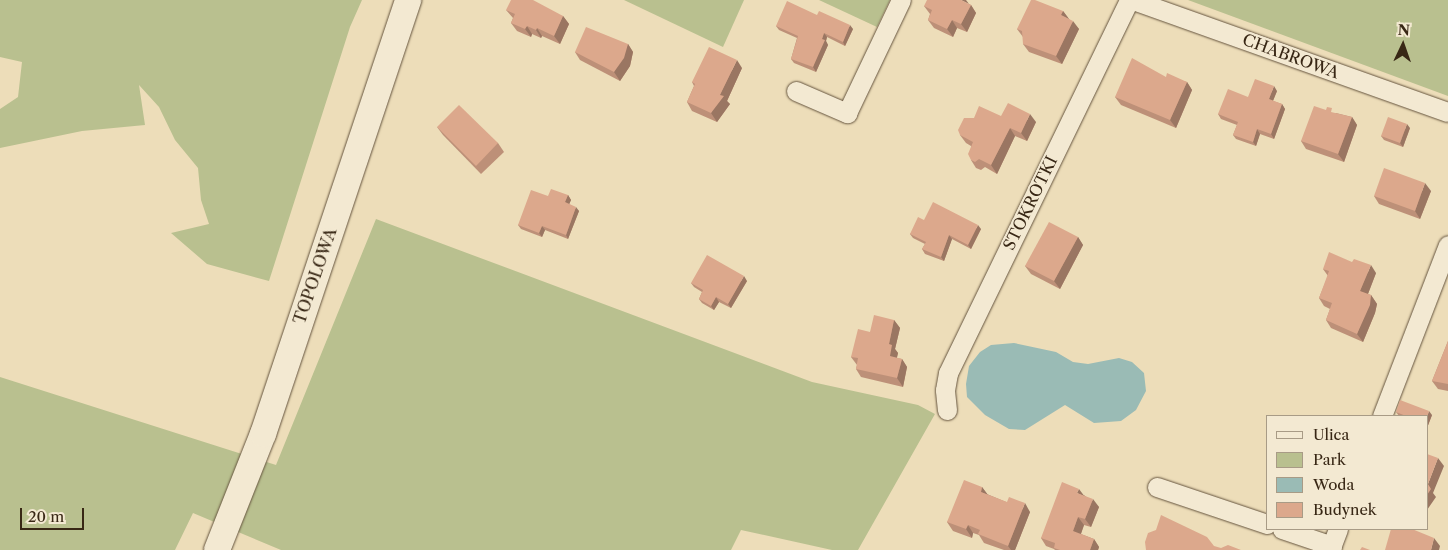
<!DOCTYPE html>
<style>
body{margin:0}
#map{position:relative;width:1448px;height:550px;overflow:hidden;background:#edddb9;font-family:"Libre Caslon Text",serif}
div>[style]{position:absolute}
.green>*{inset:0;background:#b9c08f}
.water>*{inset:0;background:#9abbb5}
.roads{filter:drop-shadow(0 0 1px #65543e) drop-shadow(0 0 1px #65543e)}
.street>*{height:19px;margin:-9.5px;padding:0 9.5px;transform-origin:9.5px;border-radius:9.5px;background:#f3e9d2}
.secondary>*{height:26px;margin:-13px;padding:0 13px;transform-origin:13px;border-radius:13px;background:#f3e9d2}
.wall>*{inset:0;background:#bd9078}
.shaded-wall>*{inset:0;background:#9a7662}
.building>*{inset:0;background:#dca88c}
span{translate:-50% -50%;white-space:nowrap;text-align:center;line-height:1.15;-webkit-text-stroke:4px #f3e9d2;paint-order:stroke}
.street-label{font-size:16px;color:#382715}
.legend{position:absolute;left:1266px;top:415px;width:162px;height:115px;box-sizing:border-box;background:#f3e9d2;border:1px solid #a89b86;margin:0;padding:6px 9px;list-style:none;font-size:15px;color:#382715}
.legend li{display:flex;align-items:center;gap:10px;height:25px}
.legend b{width:25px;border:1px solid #a89b86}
.north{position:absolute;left:1378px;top:20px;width:50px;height:50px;-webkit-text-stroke:4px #f3e9d2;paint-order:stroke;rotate:3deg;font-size:14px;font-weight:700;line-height:20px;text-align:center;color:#382715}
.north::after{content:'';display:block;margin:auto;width:18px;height:22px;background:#382715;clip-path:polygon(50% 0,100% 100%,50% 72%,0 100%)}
.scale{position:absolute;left:20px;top:508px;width:64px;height:22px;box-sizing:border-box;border:2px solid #382715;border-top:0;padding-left:6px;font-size:15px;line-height:18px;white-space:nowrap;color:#382715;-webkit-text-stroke:4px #f3e9d2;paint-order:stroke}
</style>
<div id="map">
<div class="green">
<i style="clip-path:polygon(0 0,362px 0,350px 27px,269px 281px,207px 264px,171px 233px,209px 224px,201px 200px,198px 168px,175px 140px,159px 107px,139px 85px,145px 125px,82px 131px,0 148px,0 109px,18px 97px,22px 62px,0 57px)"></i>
<i style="clip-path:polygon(624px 0,744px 0,723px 47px)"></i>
<i style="clip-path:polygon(819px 0,890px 0,877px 27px)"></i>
<i style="clip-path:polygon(1188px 0,1448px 0,1448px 96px)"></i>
<i style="clip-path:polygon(376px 219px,812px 382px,918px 405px,935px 414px,858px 550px,832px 550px,741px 530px,731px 550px,281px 550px,193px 513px,175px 550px,0 550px,0 377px,276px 465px)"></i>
</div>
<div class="water">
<i style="clip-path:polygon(1014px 343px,1056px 352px,1073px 362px,1088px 364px,1119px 358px,1132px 362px,1144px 373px,1146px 391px,1136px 410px,1121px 421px,1094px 423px,1065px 405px,1025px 430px,1009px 429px,985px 415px,967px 397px,966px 384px,969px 366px,980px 352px,991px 345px)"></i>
</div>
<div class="roads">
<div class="street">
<i style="left:1133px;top:0;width:334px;rotate:19.6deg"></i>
<i style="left:796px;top:91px;width:56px;rotate:23.3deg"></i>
<i style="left:847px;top:113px;width:125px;rotate:-64.5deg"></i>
<i style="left:947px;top:410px;width:20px;rotate:-96deg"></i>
<i style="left:945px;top:390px;width:17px;rotate:-80deg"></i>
<i style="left:948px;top:373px;width:415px;rotate:-64.1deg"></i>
<i style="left:1382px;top:416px;width:183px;rotate:-68.9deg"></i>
<i style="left:1157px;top:487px;width:116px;rotate:18.6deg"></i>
<i style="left:1282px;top:529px;width:53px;rotate:18.8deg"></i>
<i style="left:1330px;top:550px;width:22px;rotate:-69deg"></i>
</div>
<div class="secondary">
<i style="left:217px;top:550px;width:125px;rotate:-68.4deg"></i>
<i style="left:263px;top:434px;width:458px;rotate:-71.5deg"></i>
</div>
</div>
<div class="wall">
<i style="clip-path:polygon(969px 4px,971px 5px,976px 13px,967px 32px,957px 28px,953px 37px,934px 28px,928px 20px,930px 14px,924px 6px)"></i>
<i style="clip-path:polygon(506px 10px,563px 16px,569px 24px,560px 44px,542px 36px,541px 38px,532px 34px,531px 37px,517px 31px,511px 23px,513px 18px)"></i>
<i style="clip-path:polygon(1063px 11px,1069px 19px,1079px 29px,1062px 64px,1029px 52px,1023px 44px,1023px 37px,1017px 29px)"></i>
<i style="clip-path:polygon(817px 15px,853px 29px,845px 46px,827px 37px,826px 41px,828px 45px,816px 72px,794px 63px,791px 59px,797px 38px,779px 30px,776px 26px)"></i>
<i style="clip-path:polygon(628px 44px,633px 52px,630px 66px,620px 81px,580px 60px,575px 52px)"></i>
<i style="clip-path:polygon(742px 68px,727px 101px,730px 104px,717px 122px,692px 111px,687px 102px,694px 86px,692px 82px)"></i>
<i style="clip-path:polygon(1166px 77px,1187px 82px,1192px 90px,1176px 128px,1121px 105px,1115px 97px)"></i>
<i style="clip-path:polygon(1277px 91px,1273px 101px,1282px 104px,1285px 109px,1274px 139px,1260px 134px,1256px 146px,1236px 139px,1233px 135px,1237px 125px,1221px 119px,1218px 114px,1248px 97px)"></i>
<i style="clip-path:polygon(1336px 113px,1352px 117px,1357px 125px,1344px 162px,1306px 149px,1301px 141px)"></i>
<i style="clip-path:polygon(1001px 116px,1036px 122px,1027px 141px,1015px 136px,997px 174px,985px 167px,981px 170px,976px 168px,971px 160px,971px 146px,966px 143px,960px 135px,974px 118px)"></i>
<i style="clip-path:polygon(437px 127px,498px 143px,504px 152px,481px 174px,443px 135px)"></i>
<i style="clip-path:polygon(1410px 128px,1403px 147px,1384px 140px,1381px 136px)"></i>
<i style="clip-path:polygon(1431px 191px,1420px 219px,1379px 204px,1374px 196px)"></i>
<i style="clip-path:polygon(568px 195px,571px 200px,569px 204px,579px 211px,568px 239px,545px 230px,542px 237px,521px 229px,518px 225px,548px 196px)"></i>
<i style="clip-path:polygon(924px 220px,981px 229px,971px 249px,952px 239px,944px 261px,925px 254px,922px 249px,925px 244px,913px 238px,910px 234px)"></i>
<i style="clip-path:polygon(1078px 237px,1083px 245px,1060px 289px,1031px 274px,1025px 266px)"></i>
<i style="clip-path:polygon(1323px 269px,1376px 273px,1368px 294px,1371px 295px,1377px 304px,1375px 313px,1363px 342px,1331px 328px,1326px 320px,1330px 309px,1324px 306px,1319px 298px,1328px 276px)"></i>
<i style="clip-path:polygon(747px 281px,731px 308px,719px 302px,714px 310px,702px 303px,699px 299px,702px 292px,694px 287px,691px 283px)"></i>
<i style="clip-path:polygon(894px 320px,900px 328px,895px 349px,898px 353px,897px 358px,902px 359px,907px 367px,903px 387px,861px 377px,856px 369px,857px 365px,851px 357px,870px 332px)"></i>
<i style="clip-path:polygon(1448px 341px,1448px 391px,1438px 389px,1432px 381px)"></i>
<i style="clip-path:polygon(1396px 412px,1432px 415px,1427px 428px,1427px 416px,1399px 416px)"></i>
<i style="clip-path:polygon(982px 487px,987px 494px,1030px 512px,1015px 550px,1004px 550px,984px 543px,979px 535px,973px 533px,972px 538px,953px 531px,947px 522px)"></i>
<i style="clip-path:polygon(1084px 495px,1099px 507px,1091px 527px,1084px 525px,1081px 534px,1094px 539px,1099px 547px,1098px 550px,1055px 550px,1054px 549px,1046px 546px,1041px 538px)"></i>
</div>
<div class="shaded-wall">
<i style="clip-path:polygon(961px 0,966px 0,969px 4px)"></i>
<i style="clip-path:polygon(971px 5px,976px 13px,967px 32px,961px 24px)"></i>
<i style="clip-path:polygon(1063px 11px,1069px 19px,1061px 15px)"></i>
<i style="clip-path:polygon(563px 16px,569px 24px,560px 44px,554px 36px)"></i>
<i style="clip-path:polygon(952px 20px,957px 28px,953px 37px,947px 29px)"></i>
<i style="clip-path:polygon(1073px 21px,1079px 29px,1062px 64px,1056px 56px)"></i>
<i style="clip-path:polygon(850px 25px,853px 29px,845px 46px,843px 42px)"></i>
<i style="clip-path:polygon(527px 26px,532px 34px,531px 37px,525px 29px)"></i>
<i style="clip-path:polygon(537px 28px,542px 36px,541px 38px,536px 30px)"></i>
<i style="clip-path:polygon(824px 33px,827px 37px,826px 41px,828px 45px,816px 72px,813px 67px,822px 39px)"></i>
<i style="clip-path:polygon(628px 44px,633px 52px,630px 66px,620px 81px,614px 72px)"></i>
<i style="clip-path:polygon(737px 60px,742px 68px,727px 101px,730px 104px,717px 122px,711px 113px)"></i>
<i style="clip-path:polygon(1187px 82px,1192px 90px,1176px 128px,1170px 120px)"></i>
<i style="clip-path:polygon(1274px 86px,1277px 91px,1272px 103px,1269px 99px)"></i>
<i style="clip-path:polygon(1282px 104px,1285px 109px,1274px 139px,1271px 134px)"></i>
<i style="clip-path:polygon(1030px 114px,1036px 122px,1027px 141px,1021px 133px)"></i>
<i style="clip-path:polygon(1352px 117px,1357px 125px,1344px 162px,1338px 154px)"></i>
<i style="clip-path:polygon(1407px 124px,1410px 128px,1403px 147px,1400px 143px)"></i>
<i style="clip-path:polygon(1010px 128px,1015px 136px,997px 174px,991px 165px)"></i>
<i style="clip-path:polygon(1257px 129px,1260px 134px,1256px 146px,1253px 142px)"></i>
<i style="clip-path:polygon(1425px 183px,1431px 191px,1420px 219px,1415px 211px)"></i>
<i style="clip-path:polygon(568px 195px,571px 200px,568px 207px,565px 202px)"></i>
<i style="clip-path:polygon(576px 207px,579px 211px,568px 239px,566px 235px)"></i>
<i style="clip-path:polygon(978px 225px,981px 229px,971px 249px,968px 245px)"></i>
<i style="clip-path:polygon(542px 226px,545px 230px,542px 237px,539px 233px)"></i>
<i style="clip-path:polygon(949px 235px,952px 239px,944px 261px,941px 257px)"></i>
<i style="clip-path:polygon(1078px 237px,1083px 245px,1060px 289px,1054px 281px)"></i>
<i style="clip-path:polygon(1371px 265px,1376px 273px,1366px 299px,1360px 291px)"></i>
<i style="clip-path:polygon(744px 276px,747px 281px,731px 308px,728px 304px)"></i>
<i style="clip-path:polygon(1371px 295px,1377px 304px,1375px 313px,1363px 342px,1357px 334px)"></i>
<i style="clip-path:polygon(716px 297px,719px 302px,714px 310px,711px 306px)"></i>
<i style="clip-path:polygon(894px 320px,900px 328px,895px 349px,898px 353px,895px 364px,890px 356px,889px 344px)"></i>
<i style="clip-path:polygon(902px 359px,907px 367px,903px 387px,897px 378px)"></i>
<i style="clip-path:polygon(1429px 411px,1432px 415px,1427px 428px,1427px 417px)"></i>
<i style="clip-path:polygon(1438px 458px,1444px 466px,1433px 493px,1436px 497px,1427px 510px,1428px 484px)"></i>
<i style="clip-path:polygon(982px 487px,988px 495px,981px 492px)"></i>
<i style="clip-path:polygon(1079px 489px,1085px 497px,1077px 493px)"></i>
<i style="clip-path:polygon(1093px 499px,1099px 507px,1091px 527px,1085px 519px)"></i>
<i style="clip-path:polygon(1025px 503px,1030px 512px,1015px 550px,1011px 550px,1008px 546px)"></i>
<i style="clip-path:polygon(1078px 517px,1084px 525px,1079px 539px,1073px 531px)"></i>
<i style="clip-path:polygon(968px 525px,973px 533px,972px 538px,966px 529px)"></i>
<i style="clip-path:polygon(1434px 538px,1440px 546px,1439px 550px,1431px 550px)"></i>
<i style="clip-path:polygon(1094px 539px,1099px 547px,1098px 550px,1090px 550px)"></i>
</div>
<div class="building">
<i style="clip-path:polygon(511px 0,533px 0,563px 16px,554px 36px,537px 28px,536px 30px,527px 26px,525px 29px,511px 23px,515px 14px,506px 10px)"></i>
<i style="clip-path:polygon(927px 0,961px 0,971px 5px,961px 24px,952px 20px,947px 29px,928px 20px,932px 10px,924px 6px)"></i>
<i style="clip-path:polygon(1031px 0,1035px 0,1063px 11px,1061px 15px,1073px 21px,1056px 56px,1023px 44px,1022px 31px,1017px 29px)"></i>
<i style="clip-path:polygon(787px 1px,817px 15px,819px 11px,850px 25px,843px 42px,824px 33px,822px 39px,825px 40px,813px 67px,791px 59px,798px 36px,776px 26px)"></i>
<i style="clip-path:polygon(586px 27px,628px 44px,624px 58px,614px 72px,575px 52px)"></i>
<i style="clip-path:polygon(709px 47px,737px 60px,720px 95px,724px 96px,711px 113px,687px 102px,695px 84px,692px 82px)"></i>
<i style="clip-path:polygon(1132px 58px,1166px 77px,1167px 73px,1187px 82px,1170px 120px,1115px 97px)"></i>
<i style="clip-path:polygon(1255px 79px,1274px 86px,1269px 99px,1282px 104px,1271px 134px,1257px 129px,1253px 142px,1233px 135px,1238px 122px,1218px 114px,1228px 89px,1248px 97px)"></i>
<i style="clip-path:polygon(1008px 103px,1030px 114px,1021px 133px,1010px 128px,991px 165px,979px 159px,975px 162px,971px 160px,968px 154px,973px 142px,960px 135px,958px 130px,964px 118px,974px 118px,979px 106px,1001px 116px)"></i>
<i style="clip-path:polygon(459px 105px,498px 143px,476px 166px,437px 127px)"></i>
<i style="clip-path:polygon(1314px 106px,1326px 110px,1327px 107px,1332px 108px,1331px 112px,1352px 117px,1338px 154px,1301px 141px)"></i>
<i style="clip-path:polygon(1388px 117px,1407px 124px,1400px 143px,1381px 136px)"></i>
<i style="clip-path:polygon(1384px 168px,1425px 183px,1415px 211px,1374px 196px)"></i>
<i style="clip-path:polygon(551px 189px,568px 195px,565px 202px,576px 207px,566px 235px,542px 226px,539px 233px,518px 225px,531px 190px,548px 196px)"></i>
<i style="clip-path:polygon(933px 202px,978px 225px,968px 245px,949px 235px,941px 257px,922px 249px,926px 242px,910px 234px,918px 217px,924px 220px)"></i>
<i style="clip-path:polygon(1049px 222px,1078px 237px,1054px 281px,1025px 266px)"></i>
<i style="clip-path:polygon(1329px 252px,1352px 262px,1354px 259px,1371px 265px,1360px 291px,1371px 295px,1370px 305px,1357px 334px,1326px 320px,1332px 303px,1319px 298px,1329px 271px,1323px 269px)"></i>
<i style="clip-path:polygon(707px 255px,744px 276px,728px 304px,716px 297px,711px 306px,699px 299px,703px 290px,691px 283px)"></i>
<i style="clip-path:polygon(874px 315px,894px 320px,889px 344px,892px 345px,890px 356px,902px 359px,897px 378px,856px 369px,858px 358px,851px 357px,858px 329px,870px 332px)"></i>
<i style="clip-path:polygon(1448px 341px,1448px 384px,1432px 381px)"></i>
<i style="clip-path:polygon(1400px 400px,1429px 411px,1427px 417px,1427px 416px,1406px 416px,1396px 412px)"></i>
<i style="clip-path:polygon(1427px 454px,1438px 458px,1428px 484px,1431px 489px,1427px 495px)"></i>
<i style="clip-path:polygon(964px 480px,982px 487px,981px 492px,1007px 502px,1009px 497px,1025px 503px,1008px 546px,978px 534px,980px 530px,968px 525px,966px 529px,947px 522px)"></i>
<i style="clip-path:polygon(1062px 482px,1079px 489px,1077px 493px,1093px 499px,1085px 519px,1078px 517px,1073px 531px,1094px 539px,1090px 550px,1060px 550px,1054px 548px,1055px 543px,1041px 538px)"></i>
<i style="clip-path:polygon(1161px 515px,1207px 537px,1214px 546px,1221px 548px,1228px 545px,1241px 550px,1146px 550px,1145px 542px,1148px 533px,1156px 530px)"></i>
<i style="clip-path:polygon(1391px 529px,1412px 529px,1434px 538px,1431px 550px,1385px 550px)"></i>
<i style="clip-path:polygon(1362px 547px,1370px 550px,1360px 550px)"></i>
</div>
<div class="street-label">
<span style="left:1291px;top:56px;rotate:20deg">CHABROWA</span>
<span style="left:1030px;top:203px;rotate:-64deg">STOKROTKI</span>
<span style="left:315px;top:276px;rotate:-71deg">TOPOLOWA</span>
</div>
<ul class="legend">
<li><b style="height:6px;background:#f3e9d2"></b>Ulica</li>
<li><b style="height:14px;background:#b9c08f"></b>Park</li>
<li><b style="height:14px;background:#9abbb5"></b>Woda</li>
<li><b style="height:14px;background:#dca88c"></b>Budynek</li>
</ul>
<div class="north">N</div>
<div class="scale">20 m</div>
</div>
